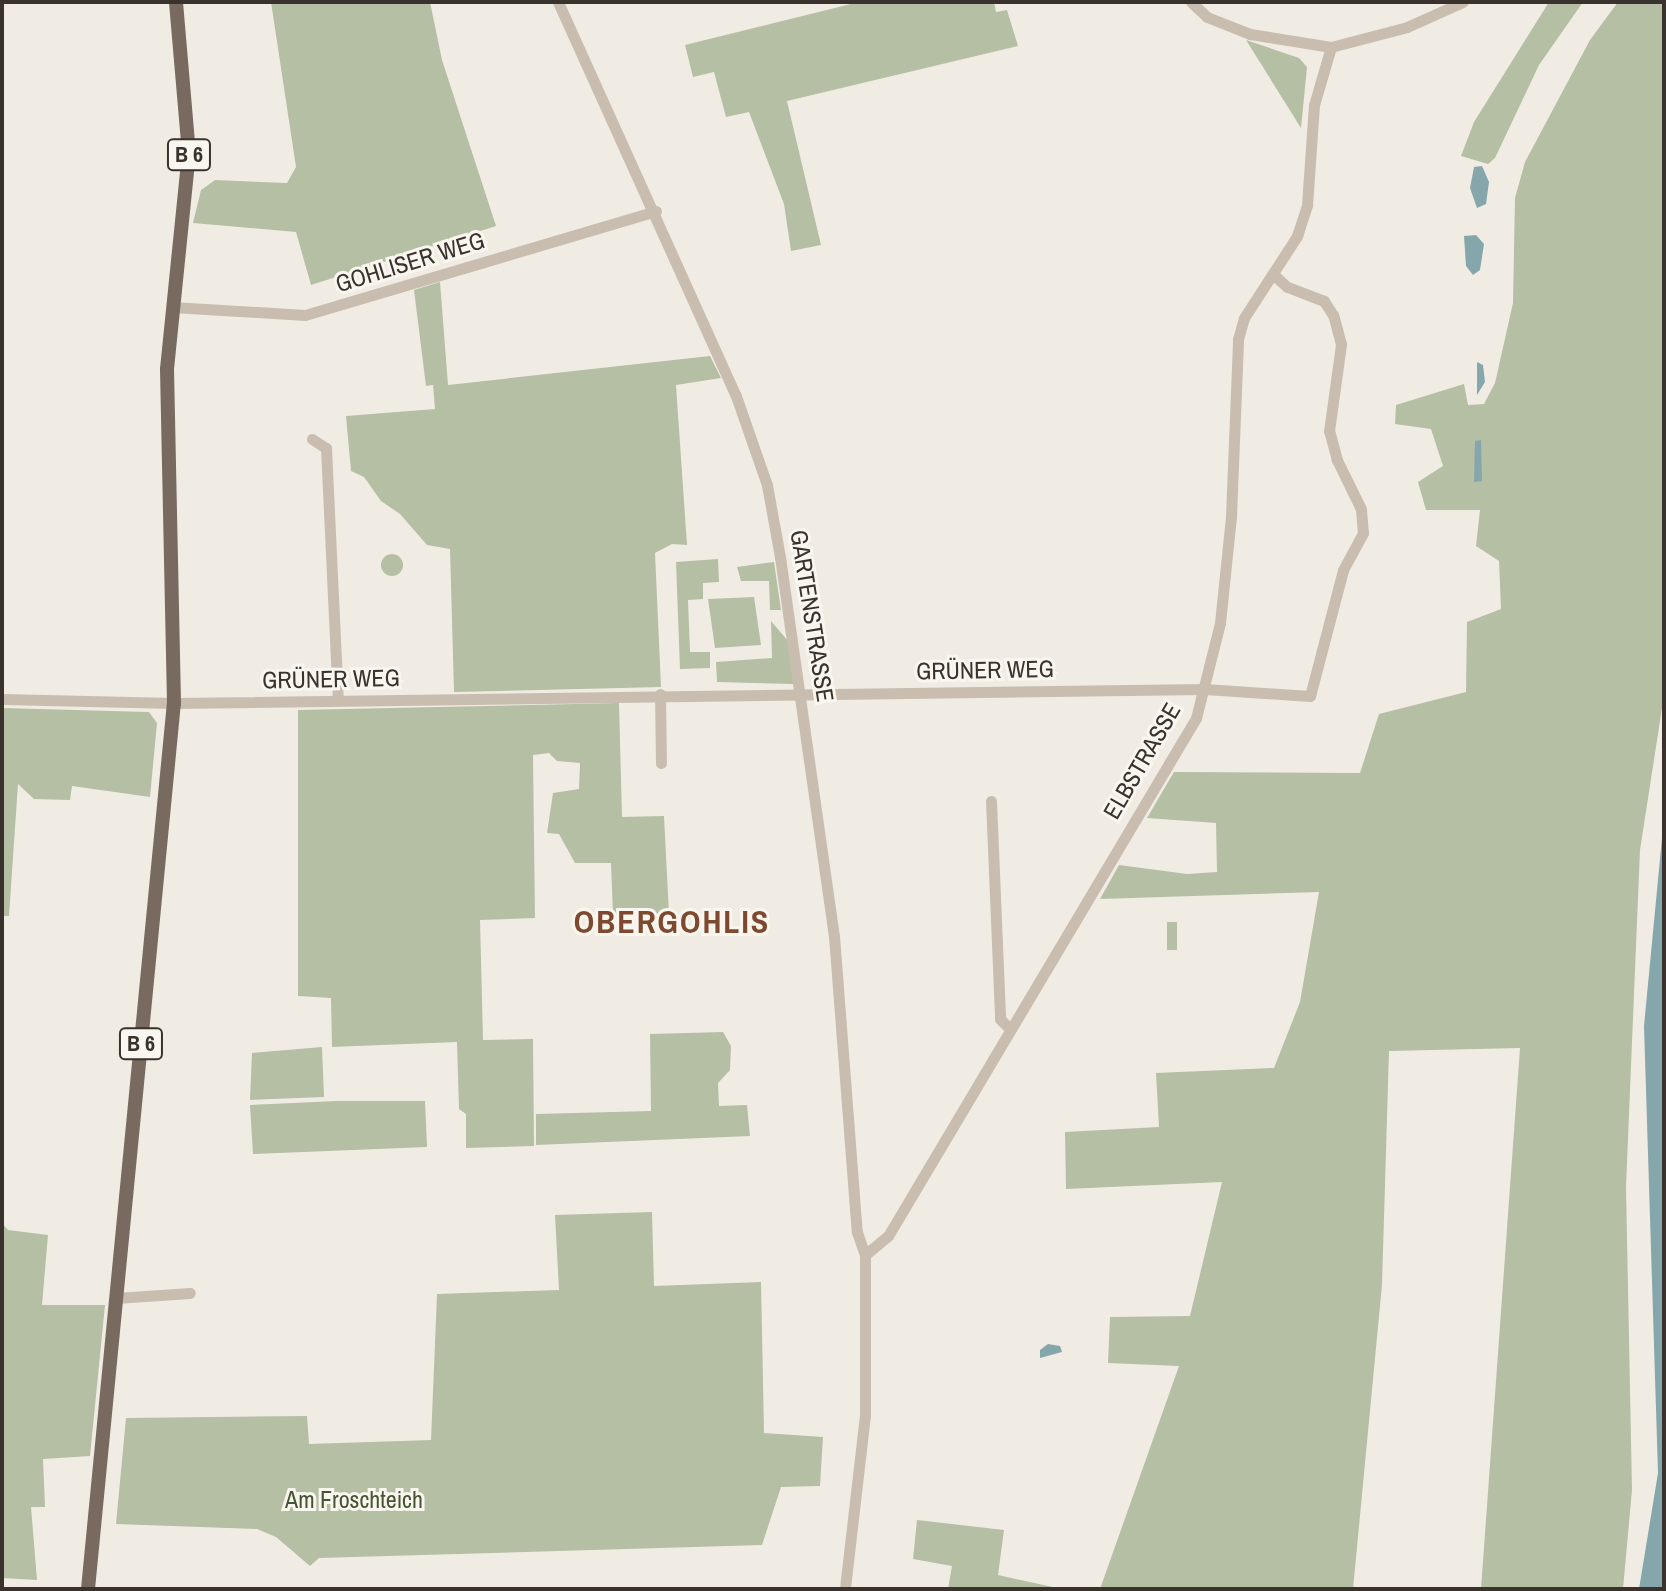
<!DOCTYPE html>
<meta charset="utf-8">
<style>
body{margin:0}
#map{position:relative;width:1666px;height:1591px;overflow:hidden;background:#f1ece3;font-family:"Archivo Narrow",sans-serif}
div>[style]{position:absolute}
.green>*{inset:0;background:#b4bfa4}
.round{border-radius:50%}
.water>*{inset:0;background:#85a6ab}
.minor>*{height:11px;margin:-5.5px;padding:0 5.5px;transform-origin:5.5px;border-radius:5.5px;background:#c9bdb0}
.major>*{height:14px;margin:-7px;padding:0 7px;transform-origin:7px;border-radius:7px;background:#796a60}
span{translate:-50% -50%;white-space:nowrap;text-align:center;line-height:1.15;-webkit-text-stroke:6px #f9f6ef;paint-order:stroke}
.shield-label span{padding:2px 6px;background:#f9f6ef;border:2px solid;border-radius:6px;-webkit-text-stroke-width:0}
.shield-label{font-size:22px;color:#39322d;font-weight:700}
.street-label{font-size:24px;color:#39322d}
.park-label{font-size:24px;color:#455433}
.district-label{font-size:32px;color:#7e492f;font-weight:700;letter-spacing:2px}
.frame{position:absolute;inset:0;border:4px solid #39322d;pointer-events:none}
</style>
<div id="map">
<div class="green">
<i style="clip-path:polygon(271px 2px,430px 2px,442px 60px,496px 226px,311px 285px,296px 232px,193px 223px,201px 190px,215px 180px,287px 183px,296px 167px)"></i>
<i style="clip-path:polygon(859px 2px,994px 2px,996px 12px,1007px 10px,1018px 46px,787px 101px,821px 245px,791px 251px,784px 204px,749px 112px,726px 117px,714px 72px,693px 77px,685px 45px)"></i>
<i style="clip-path:polygon(1549px 2px,1583px 2px,1539px 65px,1495px 158px,1488px 164px,1461px 156px,1474px 122px)"></i>
<i style="clip-path:polygon(1618px 2px,1664px 2px,1664px 695px,1640px 850px,1626px 1187px,1632px 1490px,1623px 1589px,1481px 1589px,1520px 1048px,1389px 1051px,1382px 1285px,1353px 1589px,1100px 1589px,1179px 1366px,1108px 1363px,1110px 1317px,1190px 1316px,1222px 1182px,1066px 1189px,1065px 1132px,1159px 1127px,1156px 1073px,1274px 1068px,1300px 1002px,1319px 892px,1100px 899px,1119px 865px,1187px 874px,1217px 872px,1216px 823px,1147px 818px,1174px 772px,1360px 773px,1379px 714px,1466px 692px,1467px 622px,1501px 609px,1499px 561px,1476px 546px,1480px 510px,1426px 510px,1418px 482px,1443px 466px,1431px 429px,1395px 424px,1396px 405px,1464px 384px,1468px 405px,1484px 404px,1495px 383px,1513px 303px,1515px 198px,1525px 162px,1590px 40px)"></i>
<i style="clip-path:polygon(1246px 40px,1299px 58px,1307px 67px,1301px 128px)"></i>
<i style="clip-path:polygon(440px 282px,448px 385px,710px 356px,721px 378px,676px 385px,687px 545px,672px 544px,655px 553px,661px 687px,454px 692px,450px 549px,427px 545px,400px 514px,381px 501px,364px 477px,351px 471px,346px 416px,435px 409px,433px 385px,426px 386px,414px 290px)"></i>
<i class="round" style="left:381px;top:554px;width:22px;height:22px"></i>
<i style="clip-path:polygon(718px 559px,719px 582px,703px 583px,703px 599px,688px 600px,690px 652px,710px 652px,710px 668px,680px 669px,676px 562px)"></i>
<i style="clip-path:polygon(774px 562px,781px 610px,770px 610px,769px 581px,741px 581px,737px 567px)"></i>
<i style="clip-path:polygon(754px 597px,761px 645px,715px 648px,708px 599px)"></i>
<i style="clip-path:polygon(771px 621px,788px 641px,794px 684px,717px 682px,716px 662px,772px 658px)"></i>
<i style="clip-path:polygon(619px 703px,622px 817px,664px 816px,669px 914px,613px 916px,611px 863px,575px 863px,559px 834px,547px 833px,553px 793px,579px 789px,580px 763px,557px 761px,549px 753px,533px 755px,535px 918px,480px 920px,483px 1040px,533px 1039px,534px 1146px,466px 1148px,466px 1114px,459px 1109px,457px 1042px,332px 1047px,331px 998px,298px 996px,298px 710px)"></i>
<i style="clip-path:polygon(2px 708px,149px 712px,157px 723px,150px 797px,72px 786px,70px 800px,34px 799px,18px 784px,9px 916px,2px 916px)"></i>
<i style="clip-path:polygon(1167px 922px,1177px 922px,1177px 950px,1167px 950px)"></i>
<i style="clip-path:polygon(723px 1032px,731px 1046px,730px 1070px,718px 1083px,719px 1106px,747px 1105px,750px 1136px,536px 1145px,536px 1114px,651px 1111px,650px 1034px)"></i>
<i style="clip-path:polygon(322px 1047px,324px 1097px,250px 1100px,252px 1053px)"></i>
<i style="clip-path:polygon(337px 1101px,425px 1101px,427px 1147px,253px 1154px,250px 1105px)"></i>
<i style="clip-path:polygon(652px 1212px,654px 1286px,761px 1282px,764px 1433px,823px 1437px,820px 1486px,781px 1487px,762px 1545px,319px 1558px,310px 1566px,276px 1537px,257px 1529px,116px 1524px,126px 1418px,307px 1416px,309px 1444px,431px 1440px,437px 1294px,559px 1290px,555px 1215px)"></i>
<i style="clip-path:polygon(2px 1223px,8px 1230px,48px 1235px,42px 1305px,105px 1305px,90px 1456px,43px 1459px,45px 1507px,31px 1507px,37px 1580px,2px 1578px)"></i>
<i style="clip-path:polygon(917px 1520px,1004px 1530px,998px 1575px,1062px 1589px,948px 1589px,952px 1566px,913px 1559px)"></i>
</div>
<div class="water">
<i style="clip-path:polygon(1482px 166px,1489px 182px,1486px 204px,1477px 208px,1470px 188px,1474px 167px)"></i>
<i style="clip-path:polygon(1476px 235px,1484px 244px,1480px 270px,1473px 275px,1466px 266px,1464px 236px)"></i>
<i style="clip-path:polygon(1477px 362px,1483px 365px,1485px 382px,1477px 395px)"></i>
<i style="clip-path:polygon(1481px 440px,1482px 481px,1474px 482px,1475px 441px)"></i>
<i style="clip-path:polygon(1664px 817px,1664px 1589px,1639px 1589px,1658px 1473px,1644px 1026px)"></i>
<i style="clip-path:polygon(1048px 1344px,1060px 1346px,1062px 1352px,1040px 1358px,1040px 1350px)"></i>
</div>
<div class="minor">
<i style="left:558px;top:2px;width:432px;rotate:65.7deg"></i>
<i style="left:736px;top:396px;width:94px;rotate:70.8deg"></i>
<i style="left:767px;top:485px;width:73px;rotate:79.8deg"></i>
<i style="left:780px;top:557px;width:383px;rotate:81.9deg"></i>
<i style="left:834px;top:936px;width:297px;rotate:85.6deg"></i>
<i style="left:857px;top:1232px;width:24px;rotate:71deg"></i>
<i style="left:865px;top:1255px;width:160px;rotate:90deg"></i>
<i style="left:865px;top:1415px;width:175px;rotate:96.6deg"></i>
<i style="left:1191px;top:2px;width:22px;rotate:43deg"></i>
<i style="left:1207px;top:17px;width:46px;rotate:21.6deg"></i>
<i style="left:1250px;top:34px;width:82px;rotate:9.1deg"></i>
<i style="left:1331px;top:47px;width:79px;rotate:-14.7deg"></i>
<i style="left:1407px;top:27px;width:61px;rotate:-24.1deg"></i>
<i style="left:172px;top:307px;width:133px;rotate:3.4deg"></i>
<i style="left:305px;top:315px;width:366px;rotate:-16.5deg"></i>
<i style="left:312px;top:439px;width:17px;rotate:33deg"></i>
<i style="left:326px;top:448px;width:253px;rotate:87.3deg"></i>
<i style="left:660px;top:694px;width:69px;rotate:89.2deg"></i>
<i style="left:2px;top:699px;width:172px;rotate:1.3deg"></i>
<i style="left:174px;top:703px;width:1031px;rotate:-0.78deg"></i>
<i style="left:1205px;top:689px;width:105px;rotate:3.8deg"></i>
<i style="left:1310px;top:696px;width:130px;rotate:-75.3deg"></i>
<i style="left:1343px;top:570px;width:42px;rotate:-61.6deg"></i>
<i style="left:1363px;top:533px;width:24px;rotate:-95deg"></i>
<i style="left:1361px;top:509px;width:55px;rotate:-116.1deg"></i>
<i style="left:1337px;top:460px;width:30px;rotate:-105deg"></i>
<i style="left:1329px;top:431px;width:88px;rotate:-82.1deg"></i>
<i style="left:1341px;top:344px;width:30px;rotate:-105deg"></i>
<i style="left:1333px;top:315px;width:17px;rotate:-123deg"></i>
<i style="left:1324px;top:301px;width:40px;rotate:-159deg"></i>
<i style="left:1287px;top:287px;width:18px;rotate:-137deg"></i>
<i style="left:991px;top:801px;width:218px;rotate:87.6deg"></i>
<i style="left:1000px;top:1019px;width:14px;rotate:45deg"></i>
<i style="left:865px;top:1255px;width:30px;rotate:-40deg"></i>
<i style="left:888px;top:1236px;width:603px;rotate:-59.26deg"></i>
<i style="left:1196px;top:718px;width:98px;rotate:-75.8deg"></i>
<i style="left:1220px;top:623px;width:108px;rotate:-84.1deg"></i>
<i style="left:1231px;top:516px;width:177px;rotate:-87.7deg"></i>
<i style="left:1238px;top:339px;width:22px;rotate:-74deg"></i>
<i style="left:1244px;top:318px;width:98px;rotate:-57.1deg"></i>
<i style="left:1297px;top:236px;width:33px;rotate:-72deg"></i>
<i style="left:1307px;top:205px;width:100px;rotate:-86deg"></i>
<i style="left:1314px;top:105px;width:60px;rotate:-73.7deg"></i>
<i style="left:116px;top:1298px;width:74px;rotate:-3.9deg"></i>
</div>
<div class="major">
<i style="left:88px;top:1589px;width:890px;rotate:-84.46deg"></i>
<i style="left:174px;top:703px;width:334px;rotate:-91.2deg"></i>
<i style="left:167px;top:369px;width:216px;rotate:-84.2deg"></i>
<i style="left:189px;top:154px;width:153px;rotate:-94.9deg"></i>
</div>
<div class="shield-label">
<span style="left:189px;top:155px">B 6</span>
<span style="left:141px;top:1044px">B 6</span>
</div>
<div class="street-label">
<span style="left:410px;top:262px;rotate:-17deg">GOHLISER WEG</span>
<span style="left:812px;top:616px;rotate:81deg">GARTENSTRASSE</span>
<span style="left:985px;top:670px;rotate:-1deg">GRÜNER WEG</span>
<span style="left:331px;top:679px;rotate:-1deg">GRÜNER WEG</span>
<span style="left:1142px;top:761px;rotate:-60deg">ELBSTRASSE</span>
</div>
<div class="park-label">
<span style="left:354px;top:1500px">Am Froschteich</span>
</div>
<div class="district-label">
<span style="left:672px;top:922px">OBERGOHLIS</span>
</div>
<div class="frame"></div>
</div>
